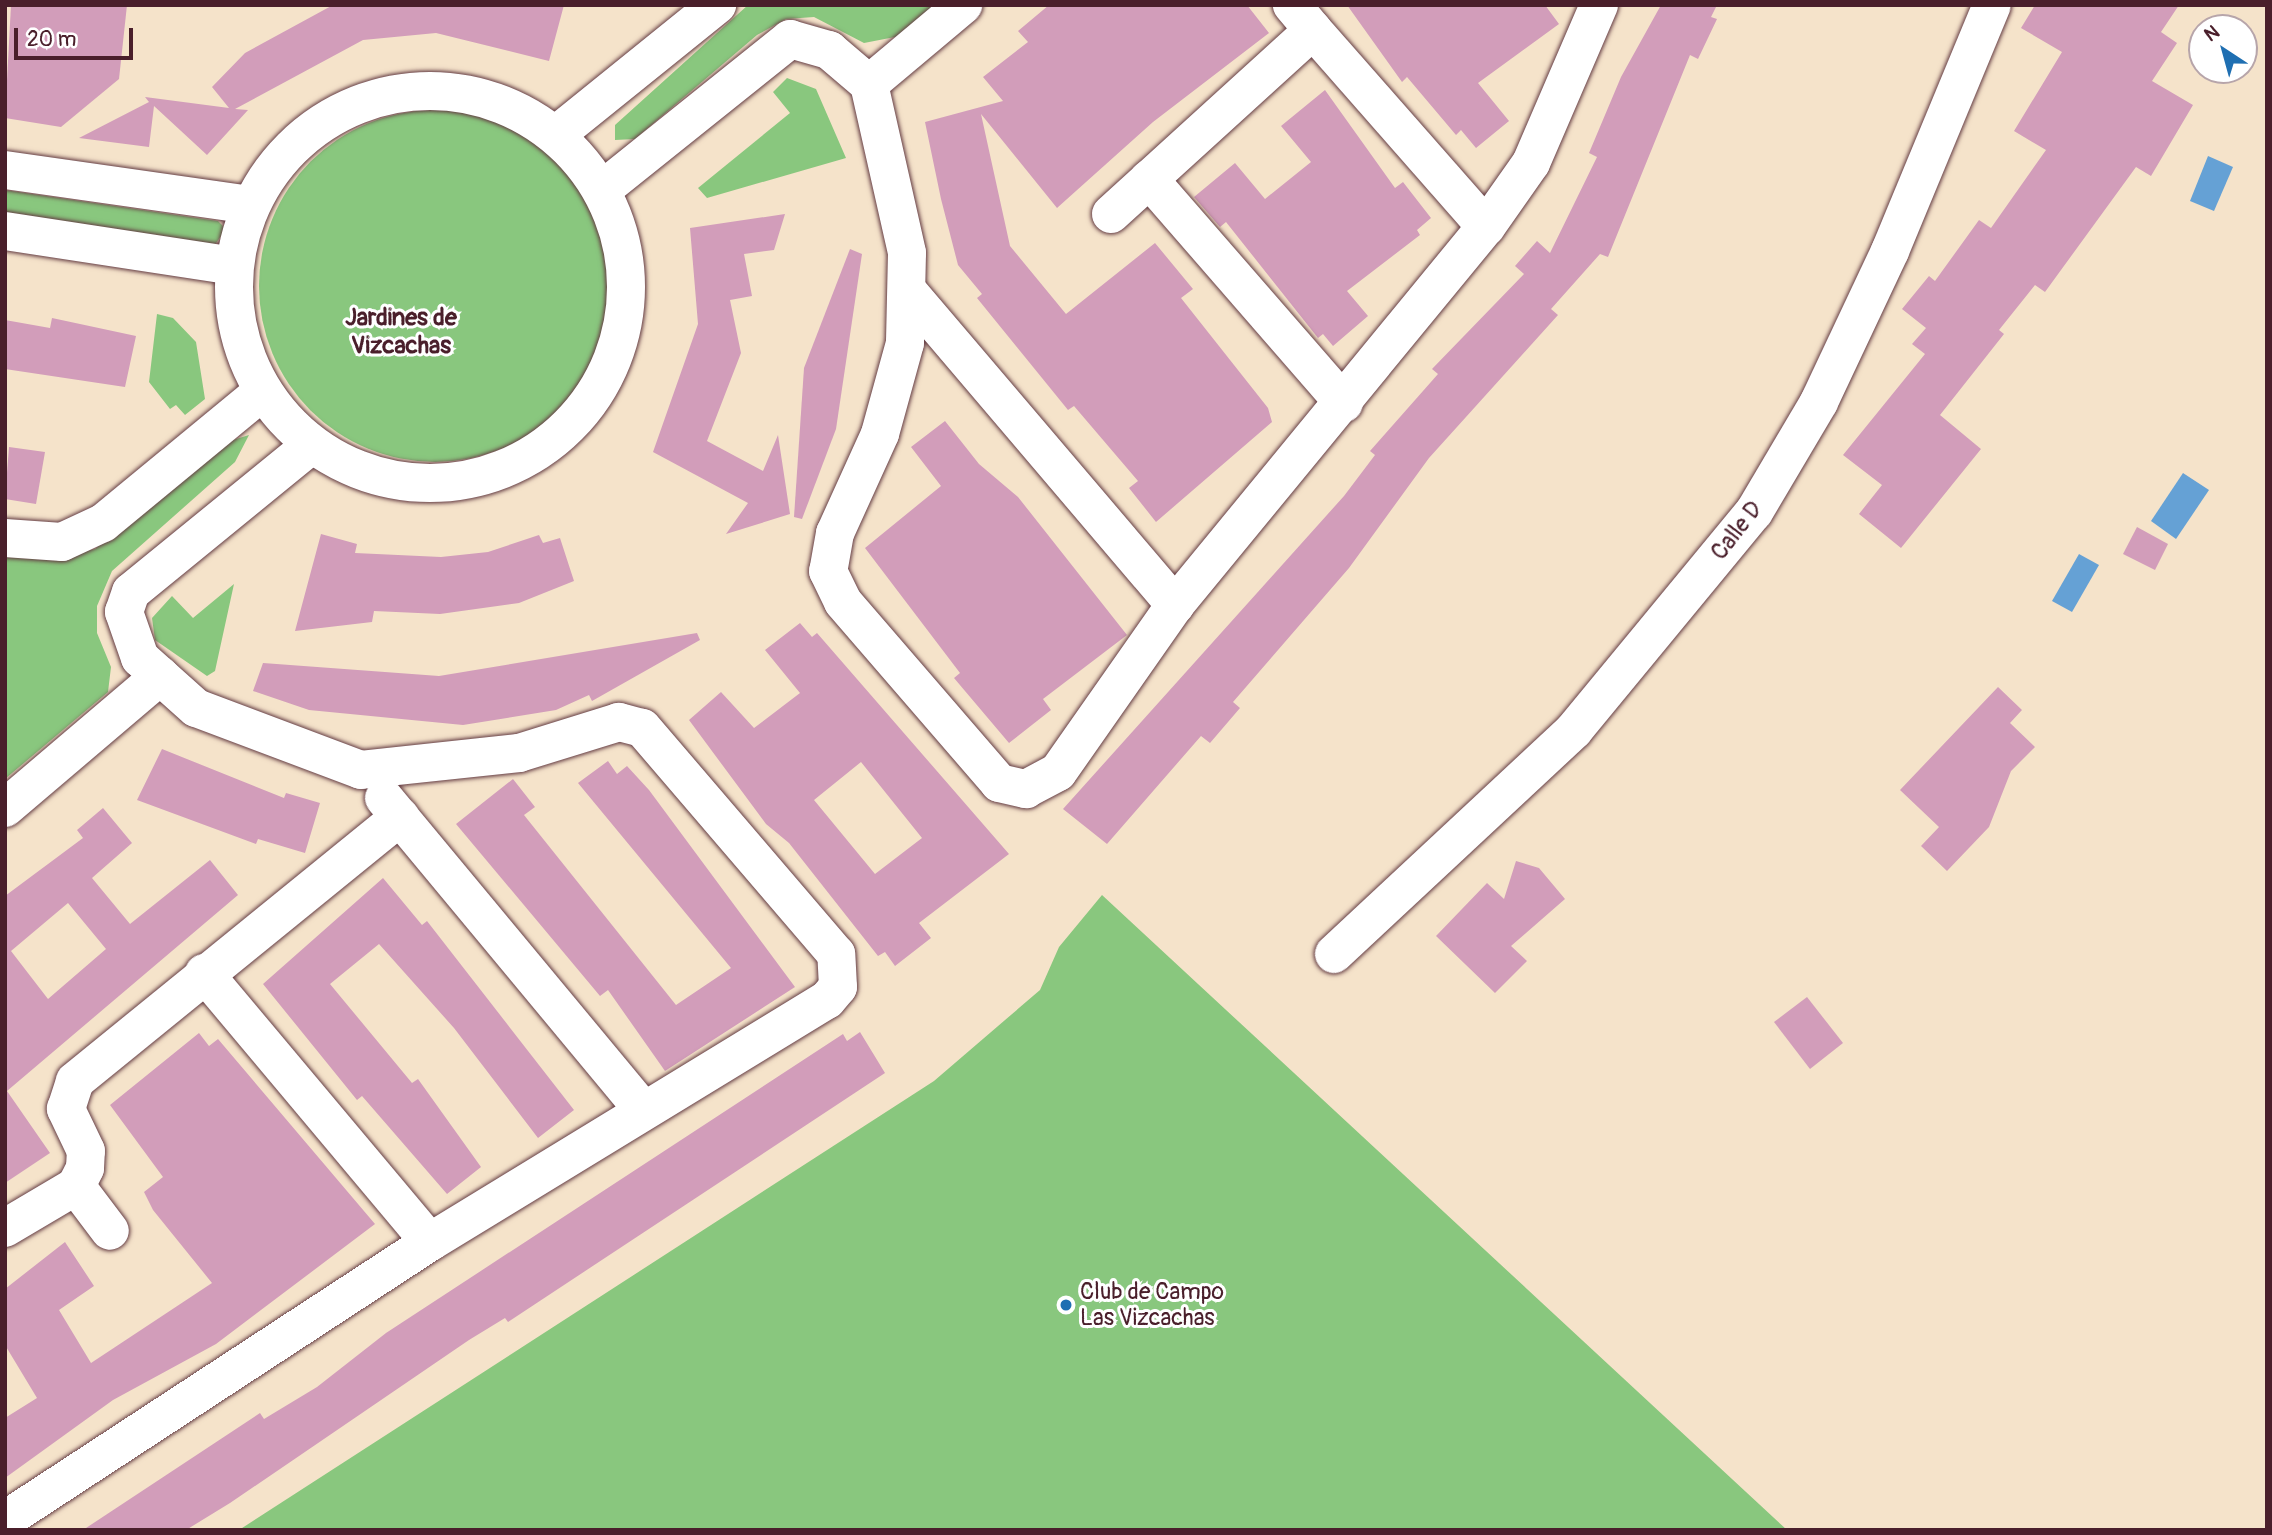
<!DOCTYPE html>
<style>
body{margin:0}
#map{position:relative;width:2272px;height:1535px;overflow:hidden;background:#f5e3ca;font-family:Pangolin,sans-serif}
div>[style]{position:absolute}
.green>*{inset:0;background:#89c77e}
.round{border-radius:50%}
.water>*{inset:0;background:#65a1d5}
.building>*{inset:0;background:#d29dba}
.roads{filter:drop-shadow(0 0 2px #643c43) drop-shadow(0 0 2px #643c43)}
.minor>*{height:38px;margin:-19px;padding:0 19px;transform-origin:19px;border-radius:19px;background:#fff}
.minor>.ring{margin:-19px;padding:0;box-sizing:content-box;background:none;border:38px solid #fff;border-radius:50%}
.dots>*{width:19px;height:19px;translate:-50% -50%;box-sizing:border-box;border:4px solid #fff;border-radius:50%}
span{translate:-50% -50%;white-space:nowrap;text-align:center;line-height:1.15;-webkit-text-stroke:6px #fff;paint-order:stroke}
.street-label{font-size:23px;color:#4a1f2b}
.poi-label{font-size:23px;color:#4a1f2b}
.left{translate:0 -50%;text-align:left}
.neighbourhood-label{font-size:24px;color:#4a1f2b;font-weight:700}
.frame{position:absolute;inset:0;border:7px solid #4a1f2b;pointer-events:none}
.north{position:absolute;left:2188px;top:14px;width:70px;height:70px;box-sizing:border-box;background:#fff;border:2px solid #b7a5aa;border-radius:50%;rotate:324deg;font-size:19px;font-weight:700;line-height:28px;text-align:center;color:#4a1f2b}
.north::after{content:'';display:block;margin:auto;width:24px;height:32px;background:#1f6fb2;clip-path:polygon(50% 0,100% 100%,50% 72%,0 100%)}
.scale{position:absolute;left:14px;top:28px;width:119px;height:32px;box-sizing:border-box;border:4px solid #4a1f2b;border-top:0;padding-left:9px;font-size:21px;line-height:24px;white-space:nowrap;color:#4a1f2b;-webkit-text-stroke:5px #fff;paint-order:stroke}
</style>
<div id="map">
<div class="green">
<i style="clip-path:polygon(748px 5px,936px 5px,900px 36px,864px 43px,814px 17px,786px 19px,757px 35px,635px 139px,615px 140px,615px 125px)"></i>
<i style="clip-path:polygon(787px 78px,816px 89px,846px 158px,707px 198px,698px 188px,790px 113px,773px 92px)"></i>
<i class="round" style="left:259px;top:110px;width:352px;height:352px"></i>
<i style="clip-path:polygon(5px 190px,218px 221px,226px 229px,214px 246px,5px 214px)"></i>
<i style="clip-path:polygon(157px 314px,173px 318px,196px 342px,205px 399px,185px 415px,176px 405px,170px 409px,149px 382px)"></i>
<i style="clip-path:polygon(249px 435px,235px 462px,112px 571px,97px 606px,97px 633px,111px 667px,108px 692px,5px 779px,5px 547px,72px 554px,95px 549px,217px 445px)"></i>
<i style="clip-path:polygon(234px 584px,215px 671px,207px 676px,155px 640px,152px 618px,172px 596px,193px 618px)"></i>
<i style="clip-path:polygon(1102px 895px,1787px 1530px,239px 1530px,934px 1081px,1040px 990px,1059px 947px)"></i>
</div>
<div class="water">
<i style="clip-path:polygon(2208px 156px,2233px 167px,2214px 211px,2190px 201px)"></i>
<i style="clip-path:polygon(2183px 473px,2209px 490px,2176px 539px,2151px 521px)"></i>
<i style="clip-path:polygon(2079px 554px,2099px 565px,2072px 612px,2052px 601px)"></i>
</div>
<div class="building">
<i style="clip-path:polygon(11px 5px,127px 5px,119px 79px,61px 127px,5px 118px)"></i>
<i style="clip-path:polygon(333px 5px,564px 5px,549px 61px,436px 33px,363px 40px,235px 109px,248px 110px,207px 155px,154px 106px,149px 147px,79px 138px,149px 102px,145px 97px,229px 108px,212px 87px,245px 53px)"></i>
<i style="clip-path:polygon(1049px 5px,1247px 5px,1269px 33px,1153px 122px,1057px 208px,981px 114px,1010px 246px,1066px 314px,1155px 243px,1193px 289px,1181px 298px,1268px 408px,1272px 422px,1156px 522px,1129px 488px,1138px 481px,1074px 406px,1068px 410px,977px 298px,982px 294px,958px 265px,941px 199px,925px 122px,1003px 101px,983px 77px,1028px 42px,1018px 31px)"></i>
<i style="clip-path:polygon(1347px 5px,1545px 5px,1559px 24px,1478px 83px,1509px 121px,1476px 148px,1461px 130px,1456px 135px,1407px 77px,1402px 82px)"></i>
<i style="clip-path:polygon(1661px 5px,1717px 5px,1711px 17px,1717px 19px,1698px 59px,1690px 55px,1608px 257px,1600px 254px,1551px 309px,1558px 315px,1429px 458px,1349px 568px,1233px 702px,1240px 708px,1210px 743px,1201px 736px,1107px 844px,1063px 809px,1344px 496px,1375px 455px,1370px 451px,1438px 374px,1432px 369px,1524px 274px,1515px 266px,1537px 241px,1550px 253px,1597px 157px,1589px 153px,1621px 77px)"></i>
<i style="clip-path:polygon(2035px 5px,2179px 5px,2161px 32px,2177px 43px,2152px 81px,2193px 105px,2151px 176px,2136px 167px,2045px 292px,2035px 285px,1999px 330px,2004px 334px,1940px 415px,1981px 449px,1901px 548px,1859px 514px,1882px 485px,1843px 455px,1925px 354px,1912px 344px,1926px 328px,1902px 309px,1929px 276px,1935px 281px,1979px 220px,1991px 228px,2046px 150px,2014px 131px,2062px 52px,2021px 28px)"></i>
<i style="clip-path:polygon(1325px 90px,1395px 188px,1403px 182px,1431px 218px,1417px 230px,1420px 235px,1347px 291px,1368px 316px,1333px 346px,1323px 334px,1318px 338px,1226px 222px,1220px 227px,1194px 197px,1235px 163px,1265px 199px,1311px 162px,1281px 126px)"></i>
<i style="clip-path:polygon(785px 214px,774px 250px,744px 254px,752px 296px,730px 300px,741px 353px,707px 441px,763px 471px,778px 435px,790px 514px,726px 534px,748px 503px,653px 452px,698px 324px,690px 228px)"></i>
<i style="clip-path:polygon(850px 249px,862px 254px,836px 429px,802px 519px,794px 517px,804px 368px)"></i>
<i style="clip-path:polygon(52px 318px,136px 336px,125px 387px,5px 369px,5px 320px,50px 328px)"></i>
<i style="clip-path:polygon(945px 421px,979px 464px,1018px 497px,1127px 635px,1043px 699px,1051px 710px,1009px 743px,954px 678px,960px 673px,865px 548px,941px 486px,911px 447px)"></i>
<i style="clip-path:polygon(9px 447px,45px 452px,36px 504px,5px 499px)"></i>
<i style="clip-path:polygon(2137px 527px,2168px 544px,2155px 570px,2123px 554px)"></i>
<i style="clip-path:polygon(321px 534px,357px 544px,355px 553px,441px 557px,488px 552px,539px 535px,543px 543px,560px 538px,574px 581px,519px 603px,440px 614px,374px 611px,372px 622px,295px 631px)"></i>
<i style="clip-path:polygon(evenodd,800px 623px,812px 637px,817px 633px,1009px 854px,919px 923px,931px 938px,895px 966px,885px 952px,878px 956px,789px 843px,766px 824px,689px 720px,721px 692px,754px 728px,800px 693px,765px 650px,800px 623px,861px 762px,922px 838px,875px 874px,814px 800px,861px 762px)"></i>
<i style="clip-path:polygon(697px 633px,700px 640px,592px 701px,589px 695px,556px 710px,463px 725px,309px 710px,253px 691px,263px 663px,439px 676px)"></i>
<i style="clip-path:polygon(1998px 687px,2022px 710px,2010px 723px,2035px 747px,2011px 771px,1989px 827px,1947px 871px,1921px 846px,1939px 827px,1900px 790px)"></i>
<i style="clip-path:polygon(162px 749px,284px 798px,286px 793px,320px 803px,305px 853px,258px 839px,256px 844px,137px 800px)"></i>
<i style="clip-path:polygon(608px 761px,617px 774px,627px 766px,649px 790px,795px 987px,665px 1071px,608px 990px,600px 996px,456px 824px,513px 779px,535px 807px,524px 815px,676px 1005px,731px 968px,578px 783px)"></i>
<i style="clip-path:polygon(evenodd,103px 808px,132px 843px,92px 878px,130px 924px,210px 860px,238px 895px,7px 1091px,50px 1153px,5px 1183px,5px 896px,83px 838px,77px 830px,103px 808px,68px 903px,106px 949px,48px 999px,11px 951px,68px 903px)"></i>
<i style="clip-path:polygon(1516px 861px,1539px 868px,1565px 899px,1511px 946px,1527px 961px,1495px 993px,1436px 936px,1487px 883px,1504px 899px)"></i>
<i style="clip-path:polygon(383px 878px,422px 925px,427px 921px,574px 1110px,538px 1138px,454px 1028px,379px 944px,330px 984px,412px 1083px,418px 1079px,481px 1167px,447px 1194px,362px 1096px,357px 1100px,263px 984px)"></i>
<i style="clip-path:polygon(1807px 997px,1843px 1043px,1810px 1069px,1774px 1022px)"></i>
<i style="clip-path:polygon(860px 1032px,885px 1073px,508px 1322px,505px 1318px,469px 1340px,230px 1503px,186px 1530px,83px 1530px,260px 1413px,264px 1419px,317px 1387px,386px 1333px,843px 1034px,847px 1041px)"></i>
<i style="clip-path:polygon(199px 1033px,209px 1046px,218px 1039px,375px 1224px,216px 1344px,113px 1400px,5px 1478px,5px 1418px,37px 1398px,5px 1345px,5px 1289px,65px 1242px,94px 1286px,59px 1310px,91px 1363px,212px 1283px,153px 1210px,144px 1192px,163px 1177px,110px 1105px)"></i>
</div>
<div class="roads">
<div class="minor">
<i style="left:1313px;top:30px;width:262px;rotate:48.7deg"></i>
<i style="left:869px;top:84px;width:123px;rotate:-40deg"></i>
<i class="ring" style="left:234px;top:91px;width:354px;height:354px"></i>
<i style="left:557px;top:134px;width:206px;rotate:-38.9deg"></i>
<i style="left:5px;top:170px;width:248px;rotate:8.1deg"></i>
<i style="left:1149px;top:179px;width:297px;rotate:49deg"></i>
<i style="left:603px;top:189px;width:240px;rotate:-38.7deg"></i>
<i style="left:790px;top:39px;width:41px;rotate:15.8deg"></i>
<i style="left:829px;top:50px;width:52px;rotate:40.4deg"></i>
<i style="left:869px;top:84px;width:173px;rotate:77.3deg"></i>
<i style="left:907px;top:253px;width:90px;rotate:91.3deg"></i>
<i style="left:905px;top:343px;width:94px;rotate:105.4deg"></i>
<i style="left:880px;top:434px;width:109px;rotate:114.4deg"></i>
<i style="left:835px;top:533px;width:39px;rotate:100deg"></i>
<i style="left:828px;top:571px;width:34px;rotate:64deg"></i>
<i style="left:843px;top:602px;width:239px;rotate:49.2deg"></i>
<i style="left:999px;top:783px;width:28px;rotate:13deg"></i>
<i style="left:1026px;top:789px;width:36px;rotate:-28deg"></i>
<i style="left:1058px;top:772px;width:204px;rotate:-55deg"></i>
<i style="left:1175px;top:605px;width:489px;rotate:-50.6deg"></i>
<i style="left:1486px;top:227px;width:78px;rotate:-54.9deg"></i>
<i style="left:1531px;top:163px;width:172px;rotate:-66.7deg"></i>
<i style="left:1111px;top:214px;width:273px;rotate:-42.3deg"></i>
<i style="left:1313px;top:30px;width:33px;rotate:-130deg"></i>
<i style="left:5px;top:231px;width:232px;rotate:8.7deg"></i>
<i style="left:907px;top:290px;width:414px;rotate:49.6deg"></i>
<i style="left:5px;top:538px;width:57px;rotate:4deg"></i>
<i style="left:62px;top:542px;width:45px;rotate:-24.9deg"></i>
<i style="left:103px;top:523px;width:206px;rotate:-39.5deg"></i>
<i style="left:384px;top:798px;width:404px;rotate:50.3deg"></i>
<i style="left:5px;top:808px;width:204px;rotate:-40.4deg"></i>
<i style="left:1334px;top:954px;width:328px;rotate:-43deg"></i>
<i style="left:1574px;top:730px;width:283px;rotate:-50.5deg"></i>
<i style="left:1754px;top:512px;width:128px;rotate:-59.4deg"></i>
<i style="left:1819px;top:402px;width:167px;rotate:-64.8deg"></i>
<i style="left:1890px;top:251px;width:266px;rotate:-67.5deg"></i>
<i style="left:204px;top:973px;width:351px;rotate:50deg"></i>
<i style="left:76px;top:1186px;width:56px;rotate:52.9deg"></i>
<i style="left:5px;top:1228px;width:82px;rotate:-30.6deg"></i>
<i style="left:76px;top:1186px;width:20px;rotate:-63deg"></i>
<i style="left:85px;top:1168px;width:17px;rotate:-87deg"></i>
<i style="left:86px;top:1151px;width:47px;rotate:-115.5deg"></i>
<i style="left:66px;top:1109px;width:29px;rotate:-72deg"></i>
<i style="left:75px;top:1081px;width:419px;rotate:-39.1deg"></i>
<i style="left:5px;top:1520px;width:508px;rotate:-33.19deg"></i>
<i style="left:430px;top:1242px;width:465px;rotate:-31.4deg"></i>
<i style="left:827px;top:1000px;width:17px;rotate:-50deg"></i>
<i style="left:838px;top:987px;width:33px;rotate:-93deg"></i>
<i style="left:836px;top:954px;width:298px;rotate:-130.6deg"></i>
<i style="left:642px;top:728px;width:24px;rotate:-165deg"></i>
<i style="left:619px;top:722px;width:105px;rotate:162.8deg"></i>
<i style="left:519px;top:753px;width:159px;rotate:173.9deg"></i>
<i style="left:361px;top:770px;width:176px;rotate:-159.4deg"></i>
<i style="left:196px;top:708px;width:75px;rotate:-138.2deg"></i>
<i style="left:140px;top:658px;width:49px;rotate:-109.2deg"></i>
<i style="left:124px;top:612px;width:21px;rotate:-71deg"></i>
<i style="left:131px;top:592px;width:230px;rotate:-39.2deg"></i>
</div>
</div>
<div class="dots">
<i style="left:1066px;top:1305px;background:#1f6fb2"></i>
</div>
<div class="street-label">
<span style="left:1737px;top:531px;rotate:-52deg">Calle D</span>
</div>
<div class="poi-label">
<span class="left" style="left:1080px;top:1305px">Club de Campo<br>Las Vizcachas</span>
</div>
<div class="neighbourhood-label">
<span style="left:401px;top:332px">Jardines de<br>Vizcachas</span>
</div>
<div class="frame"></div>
<div class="north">N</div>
<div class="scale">20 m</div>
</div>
